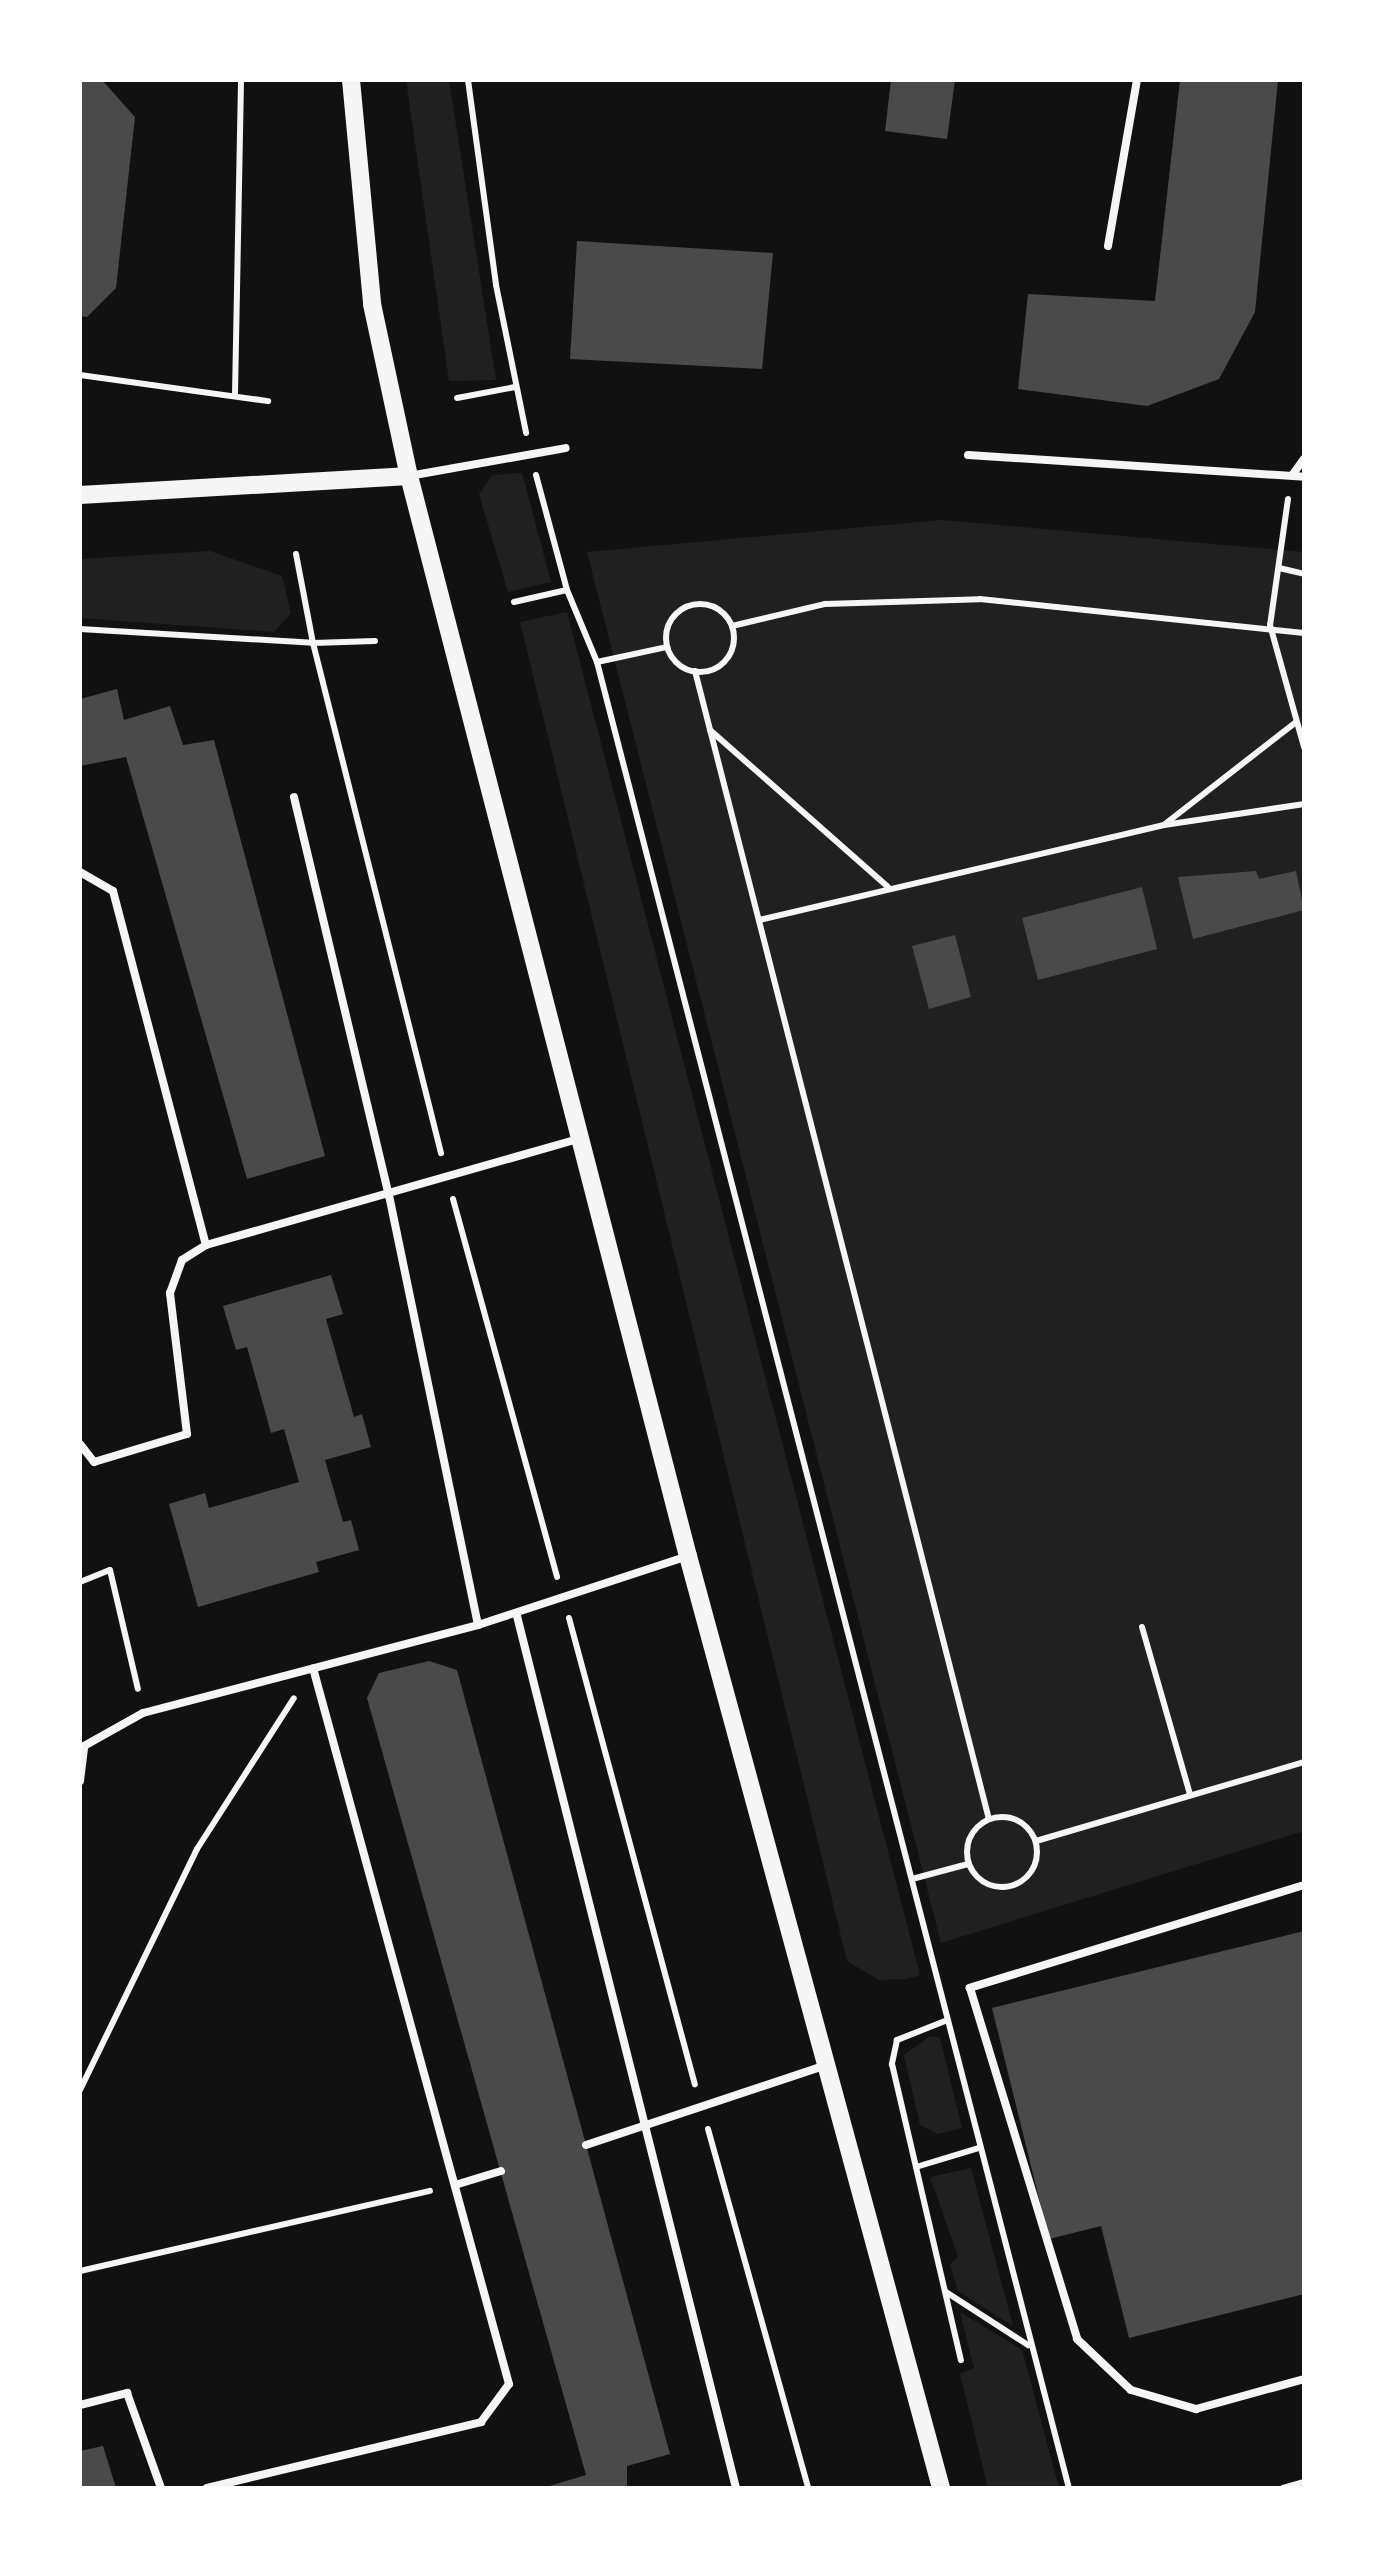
<!DOCTYPE html>
<style>
body{margin:0}
#map{position:relative;width:1384px;height:2568px;overflow:hidden;background:#111;font-family:Raleway,sans-serif}
div>[style]{position:absolute}
.green>*{inset:0;background:#202020}
.building>*{inset:0;background:#4a4a4a}
.path>*{height:6px;margin:-3px;padding:0 3px;transform-origin:3px;border-radius:3px;background:#f5f5f5}
.path>.ring{margin:-3px;padding:0;box-sizing:content-box;background:none;border:6px solid #f5f5f5;border-radius:50%}
.service>*{height:8px;margin:-4px;padding:0 4px;transform-origin:4px;border-radius:4px;background:#f5f5f5}
.tertiary>*{height:18px;margin:-9px;padding:0 9px;transform-origin:9px;border-radius:9px;background:#f5f5f5}
span{translate:-50% -50%;white-space:nowrap;text-align:center;line-height:1.15;-webkit-text-stroke:10px #fff;paint-order:stroke}
.frame{position:absolute;inset:0;border:82px solid #fff;pointer-events:none}
</style>
<div id="map">
<div class="green">
<i style="clip-path:polygon(406px 80px,449px 80px,496px 380px,449px 381px)"></i>
<i style="clip-path:polygon(522px 473px,551px 582px,508px 592px,479px 494px,492px 475px)"></i>
<i style="clip-path:polygon(941px 520px,1304px 552px,1304px 1831px,941px 1943px,587px 552px)"></i>
<i style="clip-path:polygon(210px 551px,282px 576px,291px 613px,274px 632px,80px 618px,80px 559px)"></i>
<i style="clip-path:polygon(567px 612px,920px 1975px,907px 1979px,879px 1980px,847px 1961px,520px 622px)"></i>
<i style="clip-path:polygon(930px 2036px,940px 2038px,962px 2128px,937px 2134px,920px 2125px,904px 2055px)"></i>
<i style="clip-path:polygon(971px 2168px,1013px 2326px,958px 2291px,950px 2265px,958px 2256px,930px 2177px)"></i>
<i style="clip-path:polygon(960px 2312px,1022px 2350px,1059px 2488px,988px 2488px,960px 2374px,974px 2368px)"></i>
</div>
<div class="building">
<i style="clip-path:polygon(80px 80px,102px 80px,135px 117px,116px 288px,87px 317px,80px 316px)"></i>
<i style="clip-path:polygon(891px 80px,955px 80px,947px 139px,885px 131px)"></i>
<i style="clip-path:polygon(1180px 80px,1278px 80px,1255px 312px,1219px 379px,1147px 406px,1018px 389px,1028px 294px,1155px 301px)"></i>
<i style="clip-path:polygon(577px 241px,773px 253px,762px 369px,570px 359px)"></i>
<i style="clip-path:polygon(117px 689px,124px 720px,170px 706px,183px 745px,214px 740px,325px 1156px,247px 1179px,126px 757px,80px 766px,80px 699px)"></i>
<i style="clip-path:polygon(1256px 871px,1259px 879px,1296px 871px,1304px 910px,1193px 939px,1178px 877px)"></i>
<i style="clip-path:polygon(1142px 887px,1157px 949px,1038px 980px,1022px 918px)"></i>
<i style="clip-path:polygon(955px 935px,971px 997px,929px 1009px,912px 946px)"></i>
<i style="clip-path:polygon(331px 1275px,343px 1314px,326px 1319px,354px 1417px,362px 1414px,371px 1447px,325px 1460px,343px 1522px,351px 1520px,359px 1550px,316px 1562px,319px 1572px,198px 1607px,169px 1504px,205px 1493px,209px 1508px,299px 1482px,284px 1429px,271px 1433px,247px 1347px,236px 1350px,223px 1306px)"></i>
<i style="clip-path:polygon(429px 1661px,457px 1670px,670px 2454px,627px 2466px,627px 2488px,543px 2488px,586px 2475px,367px 1698px,379px 1673px)"></i>
<i style="clip-path:polygon(1304px 1931px,1304px 2294px,1129px 2338px,1101px 2226px,1049px 2239px,992px 2008px)"></i>
<i style="clip-path:polygon(103px 2446px,116px 2488px,80px 2488px,80px 2451px)"></i>
</div>
<div class="path">
<i style="left:468px;top:80px;width:207px;rotate:82.2deg"></i>
<i style="left:496px;top:285px;width:151px;rotate:78.5deg"></i>
<i style="left:80px;top:375px;width:190px;rotate:7.9deg"></i>
<i style="left:235px;top:394px;width:314px;rotate:-88.9deg"></i>
<i style="left:457px;top:398px;width:59px;rotate:-10.7deg"></i>
<i style="left:536px;top:475px;width:119px;rotate:74.9deg"></i>
<i style="left:567px;top:590px;width:78px;rotate:67.4deg"></i>
<i style="left:597px;top:662px;width:1886px;rotate:75.51deg"></i>
<i style="left:1288px;top:499px;width:127px;rotate:98.1deg"></i>
<i style="left:1270px;top:625px;width:127px;rotate:74.4deg"></i>
<i style="left:296px;top:554px;width:91px;rotate:79.2deg"></i>
<i style="left:313px;top:643px;width:62px;rotate:-1.8deg"></i>
<i style="left:1279px;top:568px;width:26px;rotate:13deg"></i>
<i style="left:514px;top:602px;width:54px;rotate:-12.8deg"></i>
<i class="ring" style="left:666px;top:604px;width:62px;height:62px"></i>
<i style="left:732px;top:626px;width:96px;rotate:-13.3deg"></i>
<i style="left:825px;top:604px;width:155px;rotate:-1.8deg"></i>
<i style="left:980px;top:599px;width:326px;rotate:6deg"></i>
<i style="left:80px;top:629px;width:233px;rotate:3.4deg"></i>
<i style="left:313px;top:643px;width:526px;rotate:75.91deg"></i>
<i style="left:597px;top:662px;width:72px;rotate:-12.1deg"></i>
<i style="left:695px;top:671px;width:1185px;rotate:75.64deg"></i>
<i style="left:710px;top:730px;width:237px;rotate:41.4deg"></i>
<i style="left:1165px;top:824px;width:166px;rotate:-37.9deg"></i>
<i style="left:759px;top:920px;width:416px;rotate:-13.2deg"></i>
<i style="left:1164px;top:825px;width:142px;rotate:-8.5deg"></i>
<i style="left:453px;top:1199px;width:392px;rotate:74.6deg"></i>
<i style="left:80px;top:1582px;width:32px;rotate:-22deg"></i>
<i style="left:110px;top:1570px;width:122px;rotate:76.8deg"></i>
<i style="left:569px;top:1618px;width:483px;rotate:74.9deg"></i>
<i style="left:1142px;top:1627px;width:174px;rotate:74deg"></i>
<i class="ring" style="left:967px;top:1817px;width:64px;height:64px"></i>
<i style="left:1036px;top:1841px;width:279px;rotate:-16.4deg"></i>
<i style="left:912px;top:1879px;width:58px;rotate:-15deg"></i>
<i style="left:945px;top:2021px;width:52px;rotate:158.4deg"></i>
<i style="left:897px;top:2040px;width:25px;rotate:102deg"></i>
<i style="left:892px;top:2064px;width:304px;rotate:76.9deg"></i>
<i style="left:80px;top:2090px;width:268px;rotate:-64.1deg"></i>
<i style="left:197px;top:1849px;width:179px;rotate:-57.3deg"></i>
<i style="left:708px;top:2129px;width:373px;rotate:74.4deg"></i>
<i style="left:916px;top:2167px;width:66px;rotate:-16.8deg"></i>
<i style="left:80px;top:2271px;width:359px;rotate:-12.9deg"></i>
<i style="left:946px;top:2292px;width:98px;rotate:32.9deg"></i>
<i style="left:1283px;top:2488px;width:22px;rotate:-16deg"></i>
</div>
<div class="service">
<i style="left:1108px;top:246px;width:169px;rotate:-80.1deg"></i>
<i style="left:968px;top:455px;width:337px;rotate:3.7deg"></i>
<i style="left:1293px;top:474px;width:19px;rotate:-54deg"></i>
<i style="left:409px;top:476px;width:159px;rotate:-10.1deg"></i>
<i style="left:80px;top:872px;width:38px;rotate:30deg"></i>
<i style="left:113px;top:891px;width:366px;rotate:75.3deg"></i>
<i style="left:80px;top:1444px;width:23px;rotate:52deg"></i>
<i style="left:94px;top:1462px;width:97px;rotate:-16.8deg"></i>
<i style="left:187px;top:1434px;width:142px;rotate:-96.9deg"></i>
<i style="left:170px;top:1293px;width:35px;rotate:-70deg"></i>
<i style="left:182px;top:1260px;width:28px;rotate:-32deg"></i>
<i style="left:206px;top:1245px;width:386px;rotate:-15.9deg"></i>
<i style="left:517px;top:1616px;width:899px;rotate:75.9deg"></i>
<i style="left:478px;top:1625px;width:221px;rotate:-18.2deg"></i>
<i style="left:80px;top:1781px;width:35px;rotate:-83deg"></i>
<i style="left:84px;top:1746px;width:68px;rotate:-29.2deg"></i>
<i style="left:143px;top:1713px;width:346px;rotate:-14.7deg"></i>
<i style="left:478px;top:1625px;width:438px;rotate:-101.7deg"></i>
<i style="left:389px;top:1196px;width:410px;rotate:-103.4deg"></i>
<i style="left:1304px;top:1885px;width:350px;rotate:162.9deg"></i>
<i style="left:970px;top:1988px;width:367px;rotate:73deg"></i>
<i style="left:1077px;top:2339px;width:74px;rotate:43.4deg"></i>
<i style="left:1131px;top:2390px;width:68px;rotate:16.3deg"></i>
<i style="left:1196px;top:2409px;width:112px;rotate:-15.5deg"></i>
<i style="left:586px;top:2145px;width:253px;rotate:-18.4deg"></i>
<i style="left:455px;top:2185px;width:48px;rotate:-16.9deg"></i>
<i style="left:80px;top:2405px;width:49px;rotate:-14.3deg"></i>
<i style="left:127px;top:2393px;width:101px;rotate:70.3deg"></i>
<i style="left:207px;top:2488px;width:282px;rotate:-13.5deg"></i>
<i style="left:481px;top:2422px;width:47px;rotate:-53.6deg"></i>
<i style="left:509px;top:2384px;width:742px;rotate:-105.31deg"></i>
</div>
<div class="tertiary">
<i style="left:351px;top:80px;width:225px;rotate:84.6deg"></i>
<i style="left:372px;top:304px;width:176px;rotate:77.9deg"></i>
<i style="left:409px;top:476px;width:1115px;rotate:75.52deg"></i>
<i style="left:688px;top:1556px;width:966px;rotate:74.81deg"></i>
<i style="left:80px;top:495px;width:330px;rotate:-3.3deg"></i>
</div>
<div class="frame"></div>
</div>
